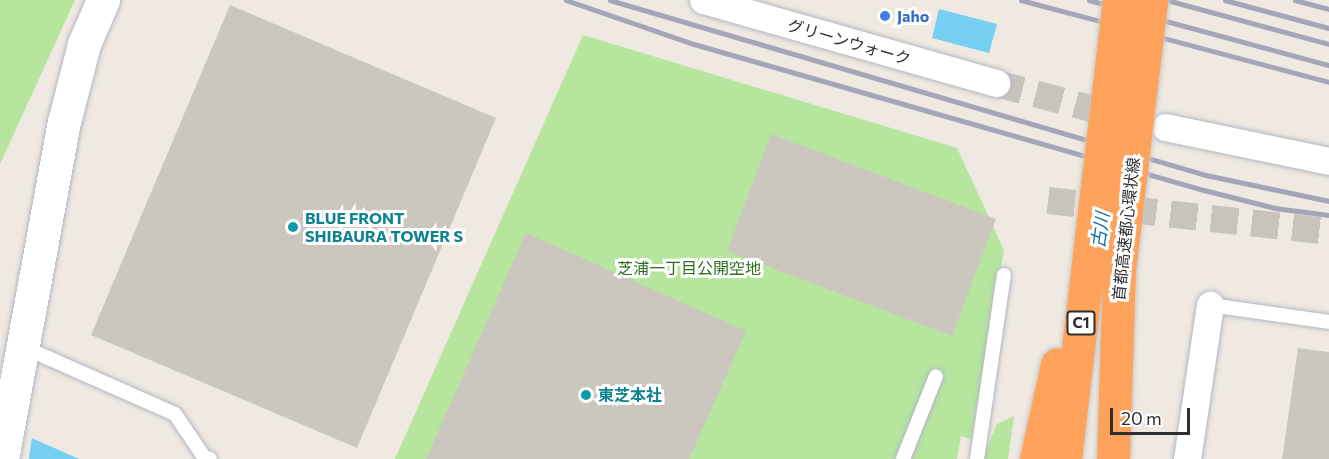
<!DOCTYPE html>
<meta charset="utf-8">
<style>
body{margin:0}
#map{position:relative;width:1329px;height:459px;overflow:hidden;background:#efe9e1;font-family:Commissioner,"Noto Sans JP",sans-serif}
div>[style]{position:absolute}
.green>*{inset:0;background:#b6e59e}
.water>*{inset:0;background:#75cff0}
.pier>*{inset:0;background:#efe9e1}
.building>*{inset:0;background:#cbc7bf}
.street-tunnel>*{height:27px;margin-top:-13.5px;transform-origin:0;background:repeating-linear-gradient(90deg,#c8c4bd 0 27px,transparent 0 41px)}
.roads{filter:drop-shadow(0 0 2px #b4b7c1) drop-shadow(0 0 2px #b4b7c1)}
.lane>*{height:14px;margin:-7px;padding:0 7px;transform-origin:7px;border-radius:7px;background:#fff}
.street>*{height:27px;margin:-13.5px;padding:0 13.5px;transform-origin:13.5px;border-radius:13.5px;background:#fff}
.secondary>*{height:33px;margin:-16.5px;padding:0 16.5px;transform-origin:16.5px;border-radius:16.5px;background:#fff}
.rail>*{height:4.5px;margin:-2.25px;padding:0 2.25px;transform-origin:2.25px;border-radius:2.25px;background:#a3a6b8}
.bridges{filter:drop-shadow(0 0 2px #c9c9c9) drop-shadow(0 0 2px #c9c9c9)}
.highway-bridge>*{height:33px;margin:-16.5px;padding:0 16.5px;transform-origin:16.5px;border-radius:16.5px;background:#ffa35c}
.dots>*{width:16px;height:16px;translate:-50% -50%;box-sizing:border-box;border:3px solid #fff;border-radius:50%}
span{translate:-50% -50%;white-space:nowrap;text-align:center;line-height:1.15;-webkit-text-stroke:6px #fff;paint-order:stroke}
.shield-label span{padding:2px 4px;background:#fff;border:2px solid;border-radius:4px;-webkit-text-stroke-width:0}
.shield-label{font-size:15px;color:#2e2e2e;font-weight:700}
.shop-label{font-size:16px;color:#366cbe;font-weight:700}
.left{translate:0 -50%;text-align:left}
.street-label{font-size:16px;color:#2e2e2e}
.culture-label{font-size:16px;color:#0d838f;font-weight:700}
.park-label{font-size:16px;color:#2c6e1b}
.water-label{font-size:18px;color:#0d6fa3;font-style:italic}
.scale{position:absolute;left:1110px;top:408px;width:80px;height:27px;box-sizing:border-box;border:3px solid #2e2e2e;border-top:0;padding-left:8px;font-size:18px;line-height:21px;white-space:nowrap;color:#2e2e2e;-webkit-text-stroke:4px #fff;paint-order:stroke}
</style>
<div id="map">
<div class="green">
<i style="clip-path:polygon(0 0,75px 0,0 164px)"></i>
<i style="clip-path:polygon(583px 35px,957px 148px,1004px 250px,971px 439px,961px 436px,957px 459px,395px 459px)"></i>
<i style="clip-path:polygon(1014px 416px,1008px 459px,982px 459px,997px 424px)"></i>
</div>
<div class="water">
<i style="clip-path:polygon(939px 9px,997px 24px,989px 53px,932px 38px)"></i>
<i style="clip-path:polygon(0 424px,79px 459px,0 459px)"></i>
</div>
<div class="pier">
<i style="clip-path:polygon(0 423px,32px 436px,29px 459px,0 459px)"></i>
</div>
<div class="building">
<i style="clip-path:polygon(230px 5px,496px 118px,357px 448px,91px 335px)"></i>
<i style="clip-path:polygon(771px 134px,996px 219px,952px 336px,727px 251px)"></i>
<i style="clip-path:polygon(526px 233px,746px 331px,689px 459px,426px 459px)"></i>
<i style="clip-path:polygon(1298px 348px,1329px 352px,1329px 459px,1282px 459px)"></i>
</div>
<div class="street-tunnel">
<i style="left:996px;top:83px;width:134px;rotate:14.7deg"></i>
<i style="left:1048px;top:200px;width:283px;rotate:6.3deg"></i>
</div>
<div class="roads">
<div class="lane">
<i style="left:1210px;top:305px;width:120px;rotate:8.1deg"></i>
<i style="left:21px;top:346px;width:168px;rotate:23.8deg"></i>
<i style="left:175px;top:414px;width:52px;rotate:56deg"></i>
<i style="left:204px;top:457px;width:6px;rotate:18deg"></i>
<i style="left:903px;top:459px;width:89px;rotate:-68.3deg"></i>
<i style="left:977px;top:459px;width:186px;rotate:-81.7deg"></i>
</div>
<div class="street">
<i style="left:703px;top:0;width:305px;rotate:15.8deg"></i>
<i style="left:1165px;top:127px;width:167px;rotate:11.7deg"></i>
<i style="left:1187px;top:459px;width:156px;rotate:-81.5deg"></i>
</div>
<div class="secondary">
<i style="left:2px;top:459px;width:343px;rotate:-79.6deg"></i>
<i style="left:64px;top:122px;width:81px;rotate:-75.6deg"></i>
<i style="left:84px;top:44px;width:48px;rotate:-66.6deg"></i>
</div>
</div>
<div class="rail">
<i style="left:566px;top:0;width:135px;rotate:19deg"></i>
<i style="left:694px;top:44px;width:530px;rotate:15.98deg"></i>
<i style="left:1204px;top:190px;width:73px;rotate:14.2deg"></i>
<i style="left:1275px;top:208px;width:54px;rotate:7.4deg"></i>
<i style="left:610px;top:0;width:621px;rotate:16.36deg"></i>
<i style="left:1206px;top:175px;width:126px;rotate:11.9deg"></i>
<i style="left:1021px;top:0;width:319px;rotate:14.9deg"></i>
<i style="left:1089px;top:0;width:249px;rotate:15.2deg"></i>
<i style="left:1167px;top:0;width:168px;rotate:15.2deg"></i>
<i style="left:1225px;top:0;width:108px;rotate:15.1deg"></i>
<i style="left:1295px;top:0;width:35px;rotate:15deg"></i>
</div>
<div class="bridges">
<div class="highway-bridge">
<i style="left:1036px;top:459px;width:97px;rotate:-77.5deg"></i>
<i style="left:1065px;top:459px;width:462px;rotate:-83.3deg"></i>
<i style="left:1113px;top:459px;width:189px;rotate:-88.2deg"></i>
<i style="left:1119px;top:270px;width:272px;rotate:-83.2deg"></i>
</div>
</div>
<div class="dots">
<i style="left:885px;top:16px;background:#3f7fe0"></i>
<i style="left:293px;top:227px;background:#0f9aa8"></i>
<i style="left:586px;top:395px;background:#0f9aa8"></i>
</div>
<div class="shield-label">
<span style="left:1081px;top:323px">C1</span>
</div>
<div class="shop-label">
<span class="left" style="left:897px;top:16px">Jaho</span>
</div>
<div class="street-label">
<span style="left:849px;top:42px;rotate:16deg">グリーンウォーク</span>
<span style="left:1126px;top:229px;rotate:-84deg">首都高速都心環状線</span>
</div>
<div class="culture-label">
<span class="left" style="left:305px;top:227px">BLUE FRONT<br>SHIBAURA TOWER S</span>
<span class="left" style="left:598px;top:395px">東芝本社</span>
</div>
<div class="park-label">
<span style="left:689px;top:268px">芝浦一丁目公開空地</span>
</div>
<div class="water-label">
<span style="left:1100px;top:230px;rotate:-82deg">古川</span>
</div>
<div class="scale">20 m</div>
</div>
